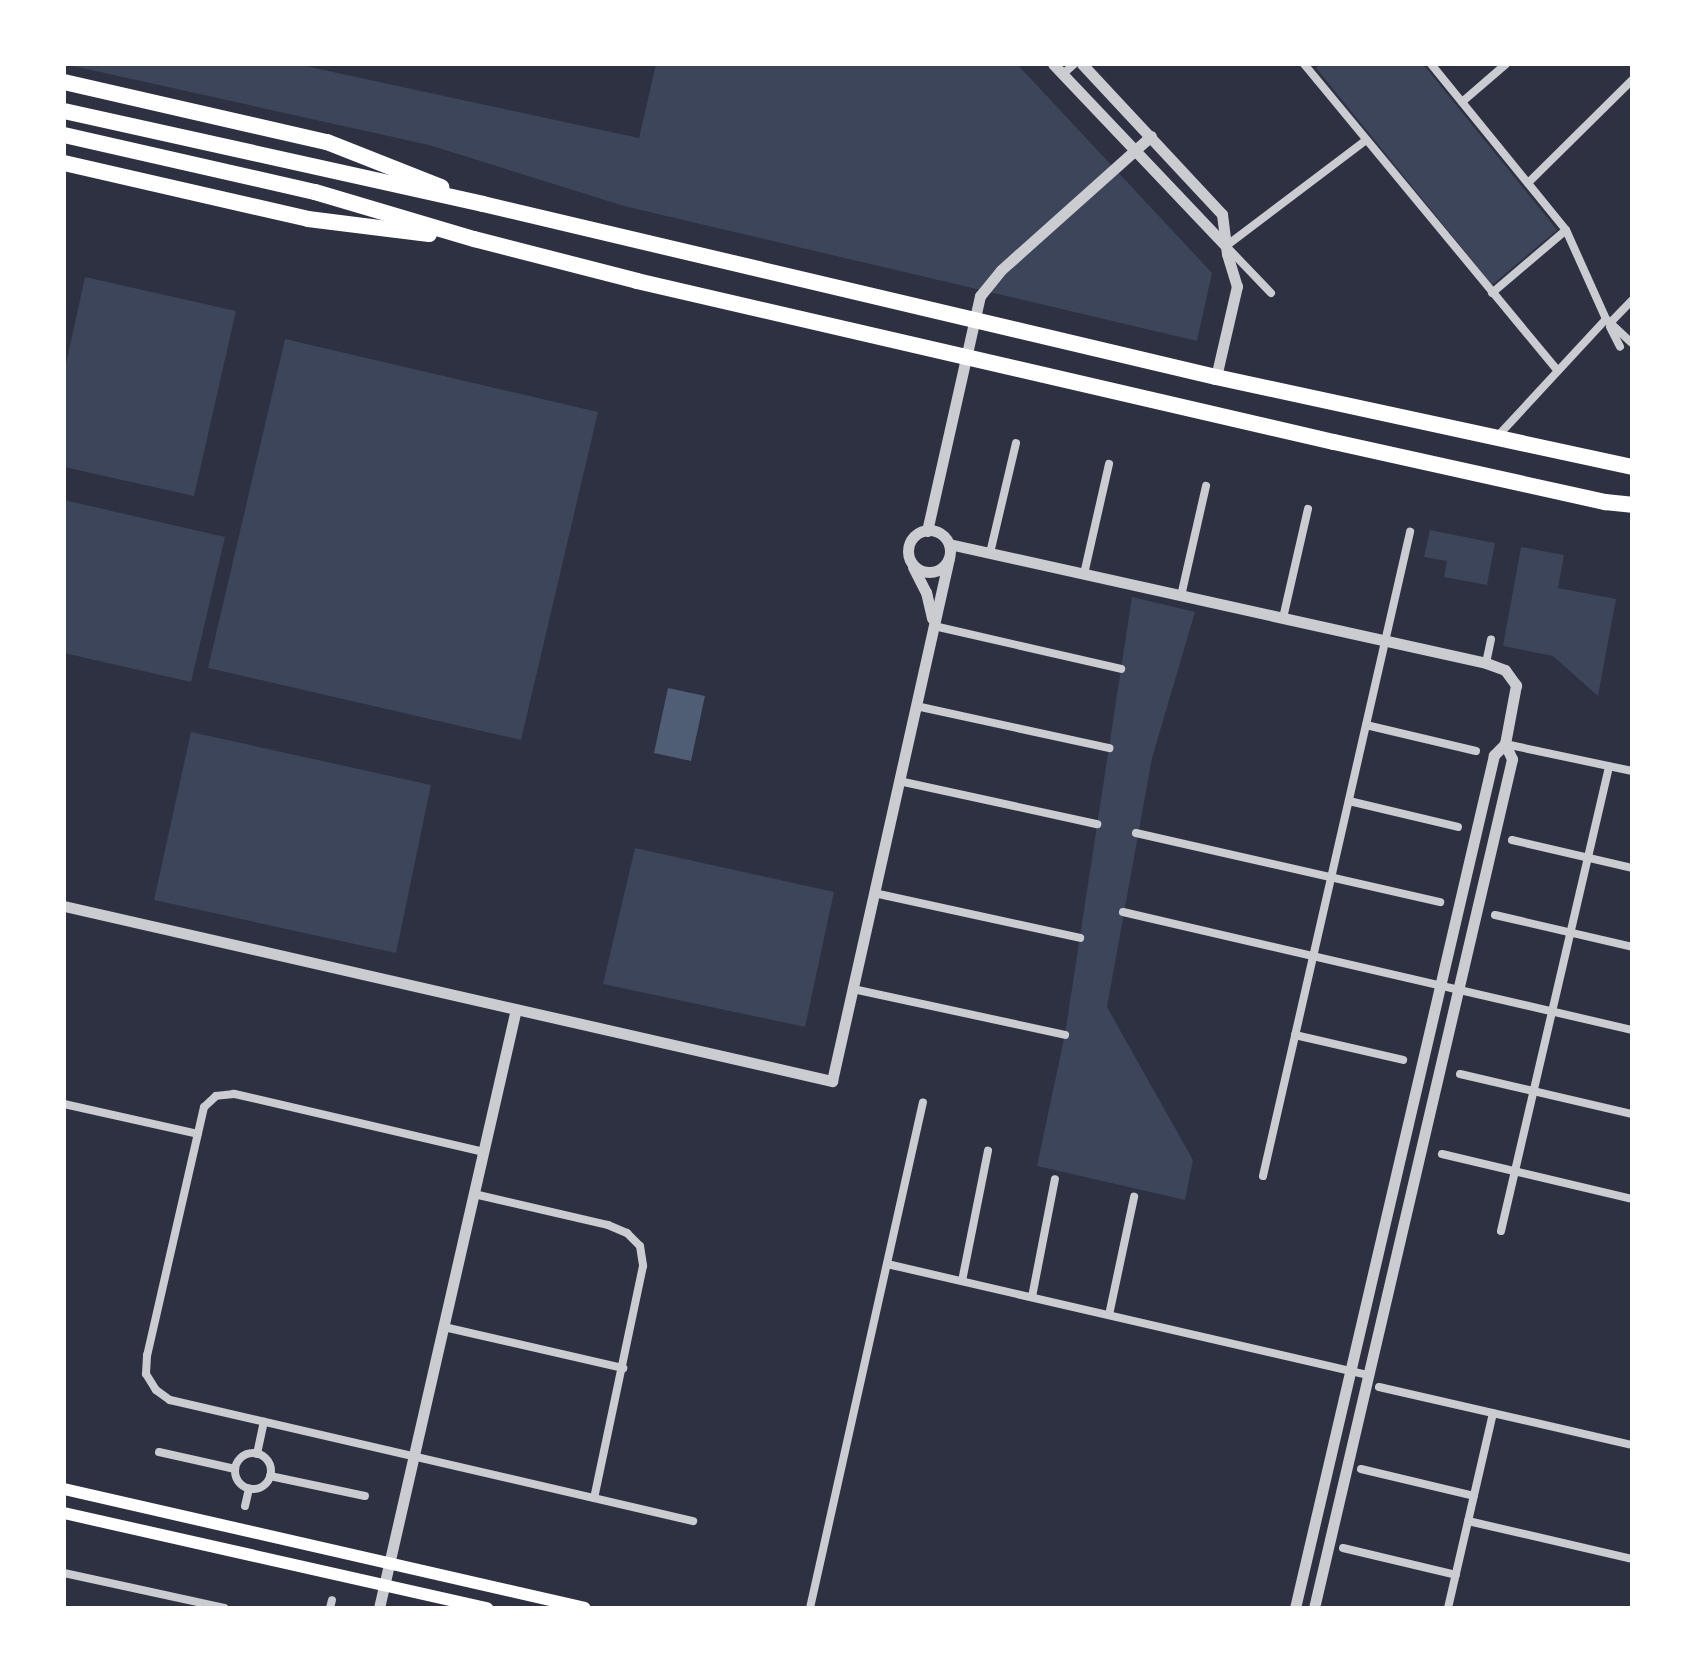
<!DOCTYPE html>
<style>
body{margin:0}
#map{position:relative;width:1696px;height:1672px;overflow:hidden;background:#2d3142;font-family:"Asap Condensed",sans-serif}
div>[style]{position:absolute}
.green>*{inset:0;background:#3c4559}
.water>*{inset:0;background:#4f5d75}
.minor>*{height:8px;margin:-4px;padding:0 4px;transform-origin:4px;border-radius:4px;background:#caccd0}
.minor>.ring{margin:-4px;padding:0;box-sizing:content-box;background:none;border:8px solid #caccd0;border-radius:50%}
.tertiary>*{height:11px;margin:-5.5px;padding:0 5.5px;transform-origin:5.5px;border-radius:5.5px;background:#caccd0}
.tertiary>.ring{margin:-5.5px;padding:0;box-sizing:content-box;background:none;border:11px solid #caccd0;border-radius:50%}
.secondary>*{height:12px;margin:-6px;padding:0 6px;transform-origin:6px;border-radius:6px;background:#fff}
.motorway>*{height:16px;margin:-8px;padding:0 8px;transform-origin:8px;border-radius:8px;background:#fff}
span{translate:-50% -50%;white-space:nowrap;text-align:center;line-height:1.15;-webkit-text-stroke:8px #fff;paint-order:stroke}
.frame{position:absolute;inset:0;border:66px solid #fff;pointer-events:none}
</style>
<div id="map">
<div class="green">
<i style="clip-path:polygon(64px 64px,296px 64px,639px 138px,656px 64px,1017px 64px,1212px 273px,1197px 341px,624px 206px,429px 145px)"></i>
<i style="clip-path:polygon(1320px 64px,1423px 64px,1557px 230px,1492px 285px,1316px 68px)"></i>
<i style="clip-path:polygon(85px 277px,236px 311px,194px 496px,64px 467px,64px 373px)"></i>
<i style="clip-path:polygon(285px 339px,598px 412px,521px 740px,208px 668px)"></i>
<i style="clip-path:polygon(64px 500px,225px 537px,191px 682px,64px 653px)"></i>
<i style="clip-path:polygon(1430px 530px,1495px 543px,1487px 585px,1444px 577px,1447px 561px,1424px 557px)"></i>
<i style="clip-path:polygon(1521px 547px,1564px 555px,1558px 588px,1616px 599px,1598px 696px,1553px 656px,1503px 646px)"></i>
<i style="clip-path:polygon(1132px 597px,1195px 612px,1152px 758px,1107px 1007px,1193px 1160px,1185px 1200px,1037px 1166px,1065px 1034px)"></i>
<i style="clip-path:polygon(191px 732px,431px 785px,396px 953px,154px 900px)"></i>
<i style="clip-path:polygon(635px 848px,834px 892px,805px 1027px,603px 984px)"></i>
</div>
<div class="water">
<i style="clip-path:polygon(668px 688px,705px 696px,691px 761px,654px 753px)"></i>
</div>
<div class="minor">
<i style="left:1304px;top:64px;width:398px;rotate:50.4deg"></i>
<i style="left:1431px;top:64px;width:214px;rotate:50.9deg"></i>
<i style="left:1063px;top:74px;width:15px;rotate:-42deg"></i>
<i style="left:1462px;top:102px;width:58px;rotate:-40.8deg"></i>
<i style="left:1528px;top:183px;width:146px;rotate:-44.7deg"></i>
<i style="left:1271px;top:293px;width:65px;rotate:-133.8deg"></i>
<i style="left:1226px;top:246px;width:176px;rotate:-37.1deg"></i>
<i style="left:1492px;top:293px;width:97px;rotate:-40.4deg"></i>
<i style="left:1566px;top:230px;width:98px;rotate:65.8deg"></i>
<i style="left:1606px;top:319px;width:35px;rotate:43deg"></i>
<i style="left:1610px;top:323px;width:32px;rotate:-46deg"></i>
<i style="left:1610px;top:327px;width:22px;rotate:63deg"></i>
<i style="left:1495px;top:439px;width:163px;rotate:-47.2deg"></i>
<i style="left:990px;top:553px;width:113px;rotate:-76.7deg"></i>
<i style="left:1084px;top:574px;width:113px;rotate:-77.2deg"></i>
<i style="left:1181px;top:596px;width:113px;rotate:-77.2deg"></i>
<i style="left:1283px;top:618px;width:112px;rotate:-77.1deg"></i>
<i style="left:934px;top:626px;width:192px;rotate:12.9deg"></i>
<i style="left:1486px;top:663px;width:24px;rotate:-78deg"></i>
<i style="left:916px;top:706px;width:198px;rotate:12.3deg"></i>
<i style="left:1366px;top:725px;width:113px;rotate:13.3deg"></i>
<i style="left:1505px;top:744px;width:130px;rotate:12deg"></i>
<i style="left:899px;top:781px;width:203px;rotate:12.3deg"></i>
<i style="left:1349px;top:801px;width:112px;rotate:13.4deg"></i>
<i style="left:1136px;top:833px;width:312px;rotate:12.8deg"></i>
<i style="left:1512px;top:840px;width:123px;rotate:13.1deg"></i>
<i style="left:874px;top:893px;width:211px;rotate:12.3deg"></i>
<i style="left:1123px;top:912px;width:522px;rotate:13.05deg"></i>
<i style="left:1495px;top:915px;width:141px;rotate:13.1deg"></i>
<i style="left:853px;top:989px;width:217px;rotate:12.2deg"></i>
<i style="left:1295px;top:1035px;width:111px;rotate:13deg"></i>
<i style="left:1460px;top:1074px;width:177px;rotate:13.1deg"></i>
<i style="left:64px;top:1104px;width:137px;rotate:12.6deg"></i>
<i style="left:484px;top:1152px;width:257px;rotate:-166.9deg"></i>
<i style="left:234px;top:1094px;width:18px;rotate:174deg"></i>
<i style="left:216px;top:1096px;width:16px;rotate:137deg"></i>
<i style="left:204px;top:1107px;width:254px;rotate:102.9deg"></i>
<i style="left:147px;top:1355px;width:19px;rotate:93deg"></i>
<i style="left:146px;top:1374px;width:19px;rotate:58deg"></i>
<i style="left:156px;top:1390px;width:17px;rotate:36deg"></i>
<i style="left:170px;top:1400px;width:537px;rotate:13.03deg"></i>
<i style="left:1442px;top:1154px;width:195px;rotate:13.3deg"></i>
<i style="left:1263px;top:1176px;width:661px;rotate:-77.14deg"></i>
<i style="left:474px;top:1194px;width:138px;rotate:13deg"></i>
<i style="left:608px;top:1225px;width:21px;rotate:23deg"></i>
<i style="left:627px;top:1233px;width:18px;rotate:45deg"></i>
<i style="left:640px;top:1246px;width:20px;rotate:81deg"></i>
<i style="left:643px;top:1266px;width:237px;rotate:101.9deg"></i>
<i style="left:1501px;top:1231px;width:477px;rotate:-76.9deg"></i>
<i style="left:887px;top:1264px;width:495px;rotate:13deg"></i>
<i style="left:962px;top:1281px;width:133px;rotate:-78.7deg"></i>
<i style="left:1032px;top:1297px;width:120px;rotate:-79deg"></i>
<i style="left:1109px;top:1315px;width:121px;rotate:-78deg"></i>
<i style="left:444px;top:1327px;width:184px;rotate:12.9deg"></i>
<i style="left:1379px;top:1387px;width:260px;rotate:12.9deg"></i>
<i style="left:159px;top:1452px;width:78px;rotate:12.6deg"></i>
<i class="ring" style="left:235px;top:1453px;width:28px;height:28px"></i>
<i style="left:257px;top:1454px;width:33px;rotate:-78deg"></i>
<i style="left:1361px;top:1469px;width:116px;rotate:13.4deg"></i>
<i style="left:270px;top:1476px;width:97px;rotate:11.9deg"></i>
<i style="left:245px;top:1506px;width:18px;rotate:-77deg"></i>
<i style="left:1468px;top:1521px;width:168px;rotate:13deg"></i>
<i style="left:1343px;top:1548px;width:116px;rotate:13.4deg"></i>
<i style="left:64px;top:1573px;width:164px;rotate:12.3deg"></i>
<i style="left:330px;top:1608px;width:8px;rotate:-76deg"></i>
<i style="left:810px;top:1608px;width:518px;rotate:-77.41deg"></i>
<i style="left:1448px;top:1608px;width:200px;rotate:-77deg"></i>
</div>
<div class="tertiary">
<i style="left:1053px;top:64px;width:251px;rotate:46.5deg"></i>
<i style="left:1082px;top:64px;width:205px;rotate:47deg"></i>
<i style="left:1222px;top:214px;width:40px;rotate:82.9deg"></i>
<i style="left:1227px;top:254px;width:34px;rotate:73deg"></i>
<i style="left:1237px;top:286px;width:93px;rotate:103deg"></i>
<i class="ring" style="left:908px;top:530px;width:31px;height:31px"></i>
<i style="left:927px;top:531px;width:241px;rotate:-77.3deg"></i>
<i style="left:980px;top:296px;width:33px;rotate:-51deg"></i>
<i style="left:1001px;top:270px;width:201px;rotate:-41.8deg"></i>
<i style="left:949px;top:544px;width:550px;rotate:12.49deg"></i>
<i style="left:1486px;top:663px;width:20px;rotate:20deg"></i>
<i style="left:1505px;top:670px;width:19px;rotate:54deg"></i>
<i style="left:1516px;top:685px;width:60px;rotate:100.6deg"></i>
<i style="left:1505px;top:744px;width:16px;rotate:135deg"></i>
<i style="left:1494px;top:755px;width:876px;rotate:103.13deg"></i>
<i style="left:913px;top:567px;width:28px;rotate:63deg"></i>
<i style="left:926px;top:592px;width:27px;rotate:77deg"></i>
<i style="left:64px;top:906px;width:788px;rotate:12.84deg"></i>
<i style="left:832px;top:1081px;width:536px;rotate:-77.39deg"></i>
<i style="left:379px;top:1608px;width:614px;rotate:-77.12deg"></i>
<i style="left:1314px;top:1608px;width:872px;rotate:-76.87deg"></i>
<i style="left:1512px;top:759px;width:17px;rotate:-115deg"></i>
</div>
<div class="secondary">
<i style="left:64px;top:1489px;width:534px;rotate:12.87deg"></i>
<i style="left:64px;top:1513px;width:434px;rotate:12.7deg"></i>
</div>
<div class="motorway">
<i style="left:64px;top:82px;width:270px;rotate:12.9deg"></i>
<i style="left:327px;top:142px;width:123px;rotate:21.5deg"></i>
<i style="left:64px;top:111px;width:429px;rotate:12.5deg"></i>
<i style="left:483px;top:204px;width:753px;rotate:13.28deg"></i>
<i style="left:1216px;top:377px;width:426px;rotate:12.2deg"></i>
<i style="left:64px;top:135px;width:257px;rotate:12.8deg"></i>
<i style="left:315px;top:192px;width:166px;rotate:16.5deg"></i>
<i style="left:474px;top:239px;width:168px;rotate:14.4deg"></i>
<i style="left:637px;top:281px;width:715px;rotate:13.01deg"></i>
<i style="left:1334px;top:442px;width:278px;rotate:12.5deg"></i>
<i style="left:1605px;top:502px;width:27px;rotate:6deg"></i>
<i style="left:64px;top:163px;width:250px;rotate:12.9deg"></i>
<i style="left:308px;top:219px;width:122px;rotate:7.1deg"></i>
</div>
<div class="frame"></div>
</div>
